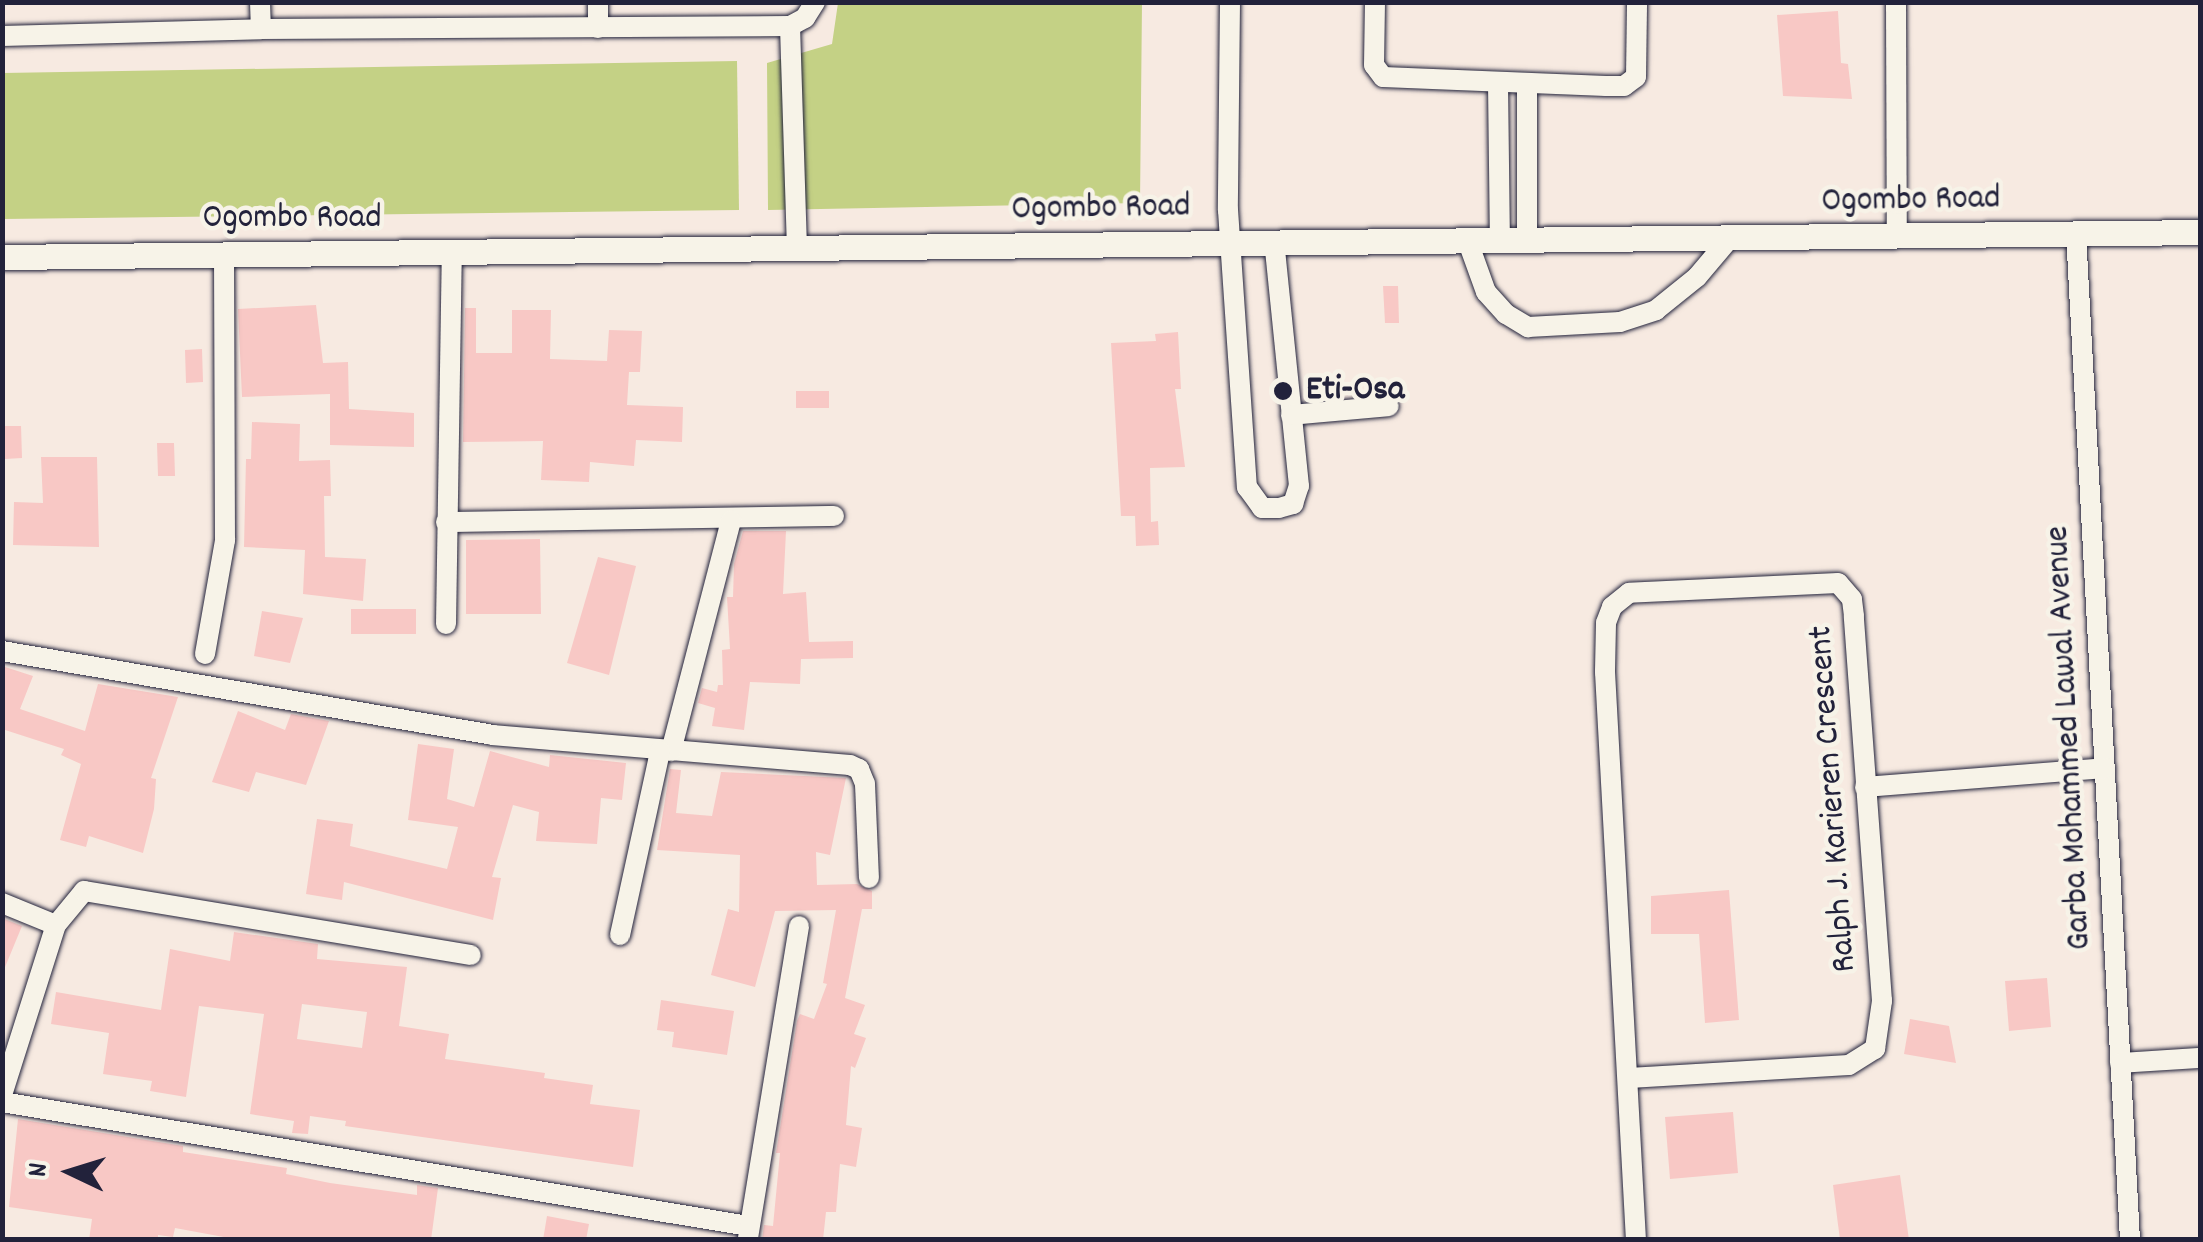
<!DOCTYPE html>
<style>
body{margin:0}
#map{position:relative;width:2203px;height:1242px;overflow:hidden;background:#f7eae1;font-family:Dekko,sans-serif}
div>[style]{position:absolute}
.green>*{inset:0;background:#c4d185}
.building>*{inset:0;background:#f8c8c5}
.roads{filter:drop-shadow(0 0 2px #22223b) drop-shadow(0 0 2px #22223b)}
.minor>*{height:20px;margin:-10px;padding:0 10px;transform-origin:10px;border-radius:10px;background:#f7f3e8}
.major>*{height:25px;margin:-12.5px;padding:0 12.5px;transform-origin:12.5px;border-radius:12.5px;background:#f7f3e8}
.dots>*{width:28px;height:28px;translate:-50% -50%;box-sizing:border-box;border:5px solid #f7f3e8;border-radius:50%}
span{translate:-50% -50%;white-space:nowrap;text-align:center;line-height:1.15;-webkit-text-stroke:9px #f7f3e8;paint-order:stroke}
.street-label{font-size:35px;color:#22223b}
.poi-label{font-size:35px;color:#22223b;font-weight:700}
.left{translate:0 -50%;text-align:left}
.frame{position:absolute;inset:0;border:5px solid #22223b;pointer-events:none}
.north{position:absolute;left:20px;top:1122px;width:100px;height:100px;-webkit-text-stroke:8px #f7f3e8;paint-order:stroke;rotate:274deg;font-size:28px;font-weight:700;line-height:40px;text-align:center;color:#22223b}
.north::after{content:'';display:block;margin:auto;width:35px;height:45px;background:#22223b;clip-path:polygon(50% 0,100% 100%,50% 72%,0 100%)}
</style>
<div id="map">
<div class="green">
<i style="clip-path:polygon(838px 3px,1142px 3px,1140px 203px,768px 210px,767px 63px,832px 44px)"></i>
<i style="clip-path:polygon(737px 61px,739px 210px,3px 219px,3px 73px)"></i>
</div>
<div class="building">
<i style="clip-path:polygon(1838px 11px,1841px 63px,1848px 64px,1852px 99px,1783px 96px,1777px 15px)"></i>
<i style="clip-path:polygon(1383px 286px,1398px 286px,1399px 323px,1385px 323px)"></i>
<i style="clip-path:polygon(316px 305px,323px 363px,348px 362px,349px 409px,414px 413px,414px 447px,330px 445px,330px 394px,242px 397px,238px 309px)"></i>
<i style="clip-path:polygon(465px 308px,476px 308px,476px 353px,512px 353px,512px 310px,551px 310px,550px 359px,607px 361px,609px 330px,642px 331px,640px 372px,629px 372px,627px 405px,683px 407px,682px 442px,636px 440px,634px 466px,590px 462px,589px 482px,541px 480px,543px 441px,463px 442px)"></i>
<i style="clip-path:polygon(1178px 332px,1181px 389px,1175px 389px,1185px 467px,1150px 468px,1151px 522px,1158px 521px,1159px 545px,1136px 546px,1135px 516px,1121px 516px,1111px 343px,1156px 341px,1155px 334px)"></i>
<i style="clip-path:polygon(202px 349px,203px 382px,186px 383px,185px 350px)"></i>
<i style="clip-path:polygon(796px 391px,829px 391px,829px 408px,796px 408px)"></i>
<i style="clip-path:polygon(252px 422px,300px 424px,299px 461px,330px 460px,331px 496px,324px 496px,325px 557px,366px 559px,363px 601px,303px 594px,305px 550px,244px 547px,246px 459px,251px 459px)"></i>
<i style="clip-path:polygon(5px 426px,21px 426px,22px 458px,5px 459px)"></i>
<i style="clip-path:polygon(157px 443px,174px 443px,175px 476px,158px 476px)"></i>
<i style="clip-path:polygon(41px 457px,97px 457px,99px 547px,13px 545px,14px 502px,43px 503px)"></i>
<i style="clip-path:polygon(743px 531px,786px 531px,783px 594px,806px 592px,809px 642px,853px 641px,853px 658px,801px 659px,800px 684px,750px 682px,744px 730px,712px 726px,715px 708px,698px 703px,702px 688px,717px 692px,718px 685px,723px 685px,722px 650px,730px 649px,727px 597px,733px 597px,734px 564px)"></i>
<i style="clip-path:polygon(540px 539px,541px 614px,466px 614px,466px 540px)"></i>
<i style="clip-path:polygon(598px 557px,636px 566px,609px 675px,567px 663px)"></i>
<i style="clip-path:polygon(351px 609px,416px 609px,416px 634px,351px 634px)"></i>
<i style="clip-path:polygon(262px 611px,303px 618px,290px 663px,254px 656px)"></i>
<i style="clip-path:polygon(2px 666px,33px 676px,20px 709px,85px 731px,98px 684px,178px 697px,151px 778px,156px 779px,154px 809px,143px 853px,89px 836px,86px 847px,60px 840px,81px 764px,61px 755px,64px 749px,2px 729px)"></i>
<i style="clip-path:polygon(238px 711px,285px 730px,291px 714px,329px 721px,306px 785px,256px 772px,249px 792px,212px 782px)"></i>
<i style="clip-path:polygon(418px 744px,454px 749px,447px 799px,474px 807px,490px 751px,549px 767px,550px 755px,626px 763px,622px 800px,601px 798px,597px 844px,536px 841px,539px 812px,513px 805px,492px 877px,501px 878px,493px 920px,344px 882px,342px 900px,306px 894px,317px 819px,353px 824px,350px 846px,447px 869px,458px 827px,408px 820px)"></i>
<i style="clip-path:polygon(670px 769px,681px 770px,676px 813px,712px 816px,721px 772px,846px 778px,830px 855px,816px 852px,817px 885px,857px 884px,872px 891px,872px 909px,862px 909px,845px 998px,865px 1005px,854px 1034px,866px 1038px,855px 1068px,851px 1066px,846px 1125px,862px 1128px,856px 1167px,840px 1164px,836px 1212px,826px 1212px,823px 1240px,762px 1240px,764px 1225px,773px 1226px,780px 1153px,776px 1153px,797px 1021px,800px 1014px,814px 1019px,827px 984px,823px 983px,836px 910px,775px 911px,755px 987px,711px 975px,728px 909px,739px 912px,740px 855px,657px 850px)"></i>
<i style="clip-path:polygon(1729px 890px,1739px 1020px,1705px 1023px,1699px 934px,1651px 934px,1651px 896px)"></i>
<i style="clip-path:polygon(2px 918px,22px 926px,3px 972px,2px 972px)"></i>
<i style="clip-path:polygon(evenodd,234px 932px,318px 944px,317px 959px,407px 967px,399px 1026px,449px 1034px,445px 1059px,545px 1073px,544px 1078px,593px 1085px,590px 1104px,640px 1110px,633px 1167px,345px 1126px,346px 1121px,310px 1116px,308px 1134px,292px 1133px,294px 1121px,250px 1114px,264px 1014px,199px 1006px,186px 1097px,150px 1091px,152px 1081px,103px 1074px,109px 1033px,51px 1024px,56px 992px,161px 1010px,170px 949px,230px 961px,234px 932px,302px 1004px,367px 1012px,362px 1048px,297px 1039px,302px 1004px)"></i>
<i style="clip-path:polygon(2047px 978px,2051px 1027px,2009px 1031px,2005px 981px)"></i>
<i style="clip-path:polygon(661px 1000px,734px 1011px,727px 1055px,672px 1047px,674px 1032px,657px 1030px)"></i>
<i style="clip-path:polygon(1910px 1019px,1949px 1026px,1956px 1063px,1904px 1054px)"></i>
<i style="clip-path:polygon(1733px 1112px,1738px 1173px,1670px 1179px,1665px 1117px)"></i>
<i style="clip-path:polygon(18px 1119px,183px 1146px,183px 1152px,287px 1168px,286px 1174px,330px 1183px,417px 1195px,417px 1185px,438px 1188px,431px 1240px,240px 1240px,175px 1228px,173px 1237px,158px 1235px,158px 1240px,89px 1240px,92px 1219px,9px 1207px)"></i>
<i style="clip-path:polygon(1900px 1175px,1909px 1240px,1840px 1240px,1833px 1185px)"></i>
<i style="clip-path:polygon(547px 1216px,589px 1224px,586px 1240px,543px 1240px)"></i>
</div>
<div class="roads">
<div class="minor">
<i style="left:260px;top:2px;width:27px;rotate:88deg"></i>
<i style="left:598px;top:2px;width:26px;rotate:90deg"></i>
<i style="left:1230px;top:2px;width:208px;rotate:90.6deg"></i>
<i style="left:1228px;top:210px;width:278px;rotate:86.1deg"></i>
<i style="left:1247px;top:487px;width:26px;rotate:54deg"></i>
<i style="left:1262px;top:508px;width:17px"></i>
<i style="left:1279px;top:508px;width:15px;rotate:-16deg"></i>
<i style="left:1293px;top:504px;width:19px;rotate:-72deg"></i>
<i style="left:1299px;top:486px;width:246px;rotate:-95.8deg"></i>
<i style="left:1375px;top:2px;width:63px;rotate:90.9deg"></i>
<i style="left:1374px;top:65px;width:15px;rotate:53deg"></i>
<i style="left:1383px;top:77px;width:223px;rotate:2.3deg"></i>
<i style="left:1606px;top:86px;width:18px"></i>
<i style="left:1624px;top:86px;width:15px;rotate:-37deg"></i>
<i style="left:1636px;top:77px;width:75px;rotate:-89.2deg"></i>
<i style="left:1896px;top:2px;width:234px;rotate:89.8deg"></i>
<i style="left:790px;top:26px;width:223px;rotate:88.2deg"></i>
<i style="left:2px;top:36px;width:259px;rotate:-1.5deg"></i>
<i style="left:261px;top:29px;width:529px;rotate:-0.32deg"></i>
<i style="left:790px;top:26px;width:17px;rotate:-28deg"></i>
<i style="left:805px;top:18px;width:19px;rotate:-58deg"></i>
<i style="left:1498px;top:83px;width:159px;rotate:89.3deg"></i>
<i style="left:2076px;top:233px;width:1008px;rotate:86.93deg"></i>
<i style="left:1527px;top:241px;width:157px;rotate:-90deg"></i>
<i style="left:1468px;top:242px;width:53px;rotate:70.2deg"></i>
<i style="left:1486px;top:292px;width:30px;rotate:48deg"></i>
<i style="left:1506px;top:314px;width:26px;rotate:31deg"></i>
<i style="left:1528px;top:327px;width:92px;rotate:-3.1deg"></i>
<i style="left:1620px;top:322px;width:38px;rotate:-18deg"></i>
<i style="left:1656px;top:310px;width:53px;rotate:-38.8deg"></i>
<i style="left:1697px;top:277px;width:51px;rotate:-49.8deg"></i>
<i style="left:1291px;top:415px;width:98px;rotate:-5.2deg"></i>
<i style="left:446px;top:522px;width:388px;rotate:-0.9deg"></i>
<i style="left:446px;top:624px;width:370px;rotate:-89.1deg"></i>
<i style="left:2px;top:651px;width:497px;rotate:9.7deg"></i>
<i style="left:492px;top:735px;width:359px;rotate:4.8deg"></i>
<i style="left:850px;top:765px;width:10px;rotate:24deg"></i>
<i style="left:859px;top:769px;width:16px;rotate:68deg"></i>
<i style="left:865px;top:784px;width:94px;rotate:87.6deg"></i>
<i style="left:205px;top:654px;width:116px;rotate:-80deg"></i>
<i style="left:225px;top:540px;width:286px;rotate:-90.2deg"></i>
<i style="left:671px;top:751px;width:238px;rotate:-75.4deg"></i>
<i style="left:1865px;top:787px;width:240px;rotate:-4.5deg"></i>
<i style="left:2px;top:903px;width:58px;rotate:22.2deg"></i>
<i style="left:620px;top:935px;width:188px;rotate:-77.7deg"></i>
<i style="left:2120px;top:1063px;width:80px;rotate:-3.6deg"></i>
<i style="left:1629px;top:1078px;width:220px;rotate:-3.4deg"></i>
<i style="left:1849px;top:1065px;width:31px;rotate:-32deg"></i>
<i style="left:1875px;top:1049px;width:49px;rotate:-81.7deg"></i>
<i style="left:1882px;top:1001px;width:386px;rotate:-94.2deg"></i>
<i style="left:1854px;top:616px;width:17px;rotate:-97deg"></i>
<i style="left:1852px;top:599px;width:21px;rotate:-131deg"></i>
<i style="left:1838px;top:583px;width:209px;rotate:177.3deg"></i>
<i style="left:1629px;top:593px;width:22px;rotate:141deg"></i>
<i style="left:1612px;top:607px;width:17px;rotate:111deg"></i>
<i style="left:1606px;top:623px;width:49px;rotate:91.2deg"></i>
<i style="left:1605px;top:672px;width:569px;rotate:86.88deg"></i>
<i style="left:2px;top:1095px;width:178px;rotate:-72.4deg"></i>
<i style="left:56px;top:925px;width:44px;rotate:-50.5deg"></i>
<i style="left:84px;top:891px;width:392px;rotate:9.4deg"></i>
<i style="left:2px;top:1102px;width:757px;rotate:9.43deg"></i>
<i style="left:748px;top:1238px;width:316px;rotate:-80.7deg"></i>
</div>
<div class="major">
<i style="left:2px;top:257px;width:2198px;rotate:-0.65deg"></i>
</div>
</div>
<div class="dots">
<i style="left:1283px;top:391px;background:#22223b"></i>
</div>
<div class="street-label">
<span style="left:1911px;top:201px;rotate:-1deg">Ogombo Road</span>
<span style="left:1101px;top:209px;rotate:-1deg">Ogombo Road</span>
<span style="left:292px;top:219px">Ogombo Road</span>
<span style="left:2070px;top:738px;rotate:-93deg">Garba Mohammed Lawal Avenue</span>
<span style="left:1834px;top:799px;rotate:-94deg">Ralph J. Karieren Crescent</span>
</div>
<div class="poi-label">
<span class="left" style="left:1306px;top:391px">Eti-Osa</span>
</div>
<div class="frame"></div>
<div class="north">N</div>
</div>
